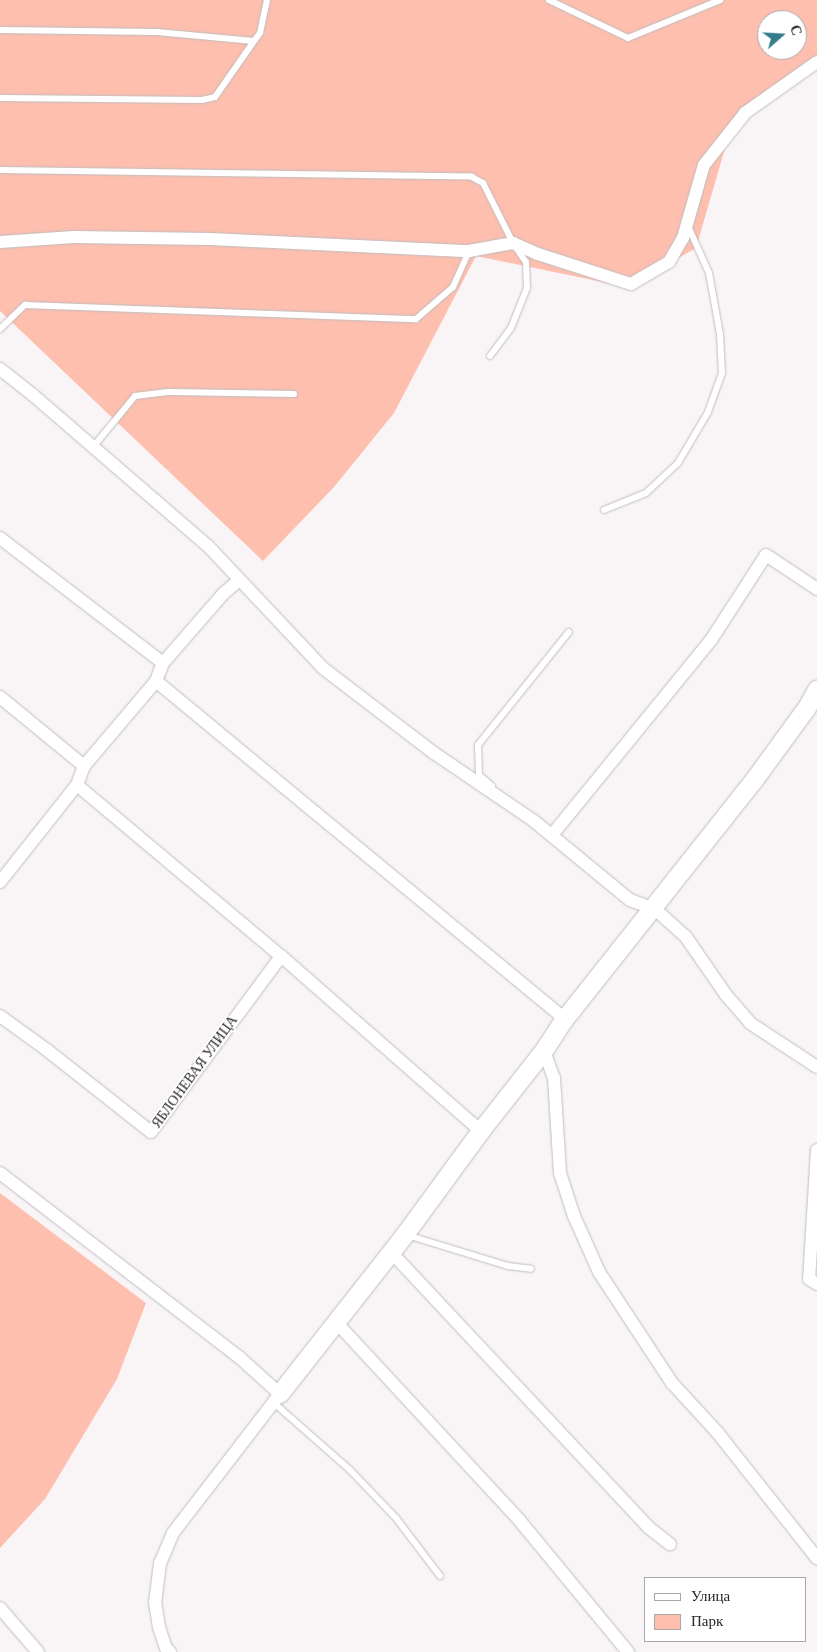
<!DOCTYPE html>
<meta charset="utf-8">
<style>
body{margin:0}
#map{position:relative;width:817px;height:1652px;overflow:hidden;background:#f9f5f7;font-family:Georgia,serif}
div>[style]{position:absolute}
.green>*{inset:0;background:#febfaf}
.roads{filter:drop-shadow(0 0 1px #c0bdbf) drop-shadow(0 0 1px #c0bdbf)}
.lane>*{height:6px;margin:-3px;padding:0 3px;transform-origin:3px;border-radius:3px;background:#fff}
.street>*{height:12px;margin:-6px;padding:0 6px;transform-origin:6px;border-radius:6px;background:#fff}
.secondary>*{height:18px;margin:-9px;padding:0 9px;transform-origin:9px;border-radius:9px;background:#fff}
span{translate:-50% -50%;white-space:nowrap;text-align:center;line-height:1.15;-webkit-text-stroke:4px #fff;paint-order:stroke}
.street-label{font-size:14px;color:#282627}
.legend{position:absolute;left:644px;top:1577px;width:162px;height:65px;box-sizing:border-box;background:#fff;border:1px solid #a9a8a9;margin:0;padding:6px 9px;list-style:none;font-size:15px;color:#282627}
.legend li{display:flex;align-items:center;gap:10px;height:25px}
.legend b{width:25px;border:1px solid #a9a8a9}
.north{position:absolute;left:757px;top:10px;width:50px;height:50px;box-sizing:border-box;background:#fff;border:1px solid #a9a8a9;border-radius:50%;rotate:71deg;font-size:14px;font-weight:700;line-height:20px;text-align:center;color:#282627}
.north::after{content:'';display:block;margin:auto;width:18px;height:22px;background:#377c8a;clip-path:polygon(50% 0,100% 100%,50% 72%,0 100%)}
</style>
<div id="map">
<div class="green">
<i style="clip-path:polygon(evenodd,0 0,817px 0,817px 58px,730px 131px,696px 248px,627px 287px,476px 256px,394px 413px,334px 487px,263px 561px,0 311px,0 0,767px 20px,797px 20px,797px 50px,767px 50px,767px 20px)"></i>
<i style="clip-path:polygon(0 1193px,146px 1303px,117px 1379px,45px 1499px,0 1548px)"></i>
</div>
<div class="roads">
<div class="lane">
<i style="left:549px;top:0;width:88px;rotate:25.7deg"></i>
<i style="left:628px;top:38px;width:100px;rotate:-22.4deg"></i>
<i style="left:0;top:30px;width:157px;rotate:0.7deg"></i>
<i style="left:157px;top:32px;width:97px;rotate:5.3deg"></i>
<i style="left:254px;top:41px;width:10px;rotate:-53deg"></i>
<i style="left:260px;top:33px;width:34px;rotate:-78deg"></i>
<i style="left:0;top:98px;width:202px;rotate:0.6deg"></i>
<i style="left:202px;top:100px;width:13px;rotate:-13deg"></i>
<i style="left:215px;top:97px;width:68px;rotate:-55.1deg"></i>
<i style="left:0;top:170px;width:472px;rotate:0.8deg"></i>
<i style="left:472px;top:177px;width:13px;rotate:29deg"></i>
<i style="left:483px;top:183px;width:67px;rotate:63.4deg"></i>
<i style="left:513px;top:243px;width:23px;rotate:56deg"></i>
<i style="left:526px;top:262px;width:26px;rotate:88deg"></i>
<i style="left:527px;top:288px;width:43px;rotate:111.8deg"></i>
<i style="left:511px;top:328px;width:35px;rotate:127deg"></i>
<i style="left:0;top:329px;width:35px;rotate:-44deg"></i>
<i style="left:25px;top:305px;width:391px;rotate:2.1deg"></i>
<i style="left:416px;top:319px;width:49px;rotate:-40.9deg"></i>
<i style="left:453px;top:287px;width:39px;rotate:-66deg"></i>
<i style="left:93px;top:447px;width:66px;rotate:-50.5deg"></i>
<i style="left:135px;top:396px;width:35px;rotate:-7deg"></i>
<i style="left:170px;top:392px;width:124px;rotate:0.9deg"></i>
<i style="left:604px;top:510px;width:45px;rotate:-22deg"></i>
<i style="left:646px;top:493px;width:44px;rotate:-43.2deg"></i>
<i style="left:678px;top:463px;width:59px;rotate:-59.5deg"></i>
<i style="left:708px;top:412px;width:41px;rotate:-70.3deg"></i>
<i style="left:722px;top:373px;width:39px;rotate:-93deg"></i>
<i style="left:720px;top:334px;width:62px;rotate:-100.2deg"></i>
<i style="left:709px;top:273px;width:51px;rotate:-114.1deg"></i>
<i style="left:492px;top:786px;width:17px;rotate:-140deg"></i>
<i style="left:479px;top:775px;width:30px;rotate:-92deg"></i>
<i style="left:478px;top:745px;width:145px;rotate:-51.2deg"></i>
<i style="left:407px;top:1235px;width:106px;rotate:17.1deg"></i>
<i style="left:508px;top:1266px;width:23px;rotate:7deg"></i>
<i style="left:274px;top:1403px;width:101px;rotate:41.4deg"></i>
<i style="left:350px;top:1470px;width:66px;rotate:46.2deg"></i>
<i style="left:396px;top:1518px;width:73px;rotate:52.8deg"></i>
</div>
<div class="street">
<i style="left:0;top:242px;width:74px;rotate:-3.9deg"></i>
<i style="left:74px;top:237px;width:136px;rotate:0.8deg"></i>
<i style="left:210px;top:239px;width:259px;rotate:2.7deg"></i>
<i style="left:469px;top:251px;width:45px;rotate:-10.3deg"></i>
<i style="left:513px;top:243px;width:27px;rotate:24deg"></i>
<i style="left:538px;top:254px;width:98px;rotate:17.9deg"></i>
<i style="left:631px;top:284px;width:44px;rotate:-30.1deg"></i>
<i style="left:669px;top:262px;width:28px;rotate:-60deg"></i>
<i style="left:683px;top:238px;width:76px;rotate:-74deg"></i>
<i style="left:704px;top:165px;width:66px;rotate:-51.7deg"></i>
<i style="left:745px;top:113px;width:88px;rotate:-35.3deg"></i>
<i style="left:0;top:369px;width:42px;rotate:38.2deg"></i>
<i style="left:33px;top:395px;width:231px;rotate:40.8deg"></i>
<i style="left:208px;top:546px;width:169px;rotate:46.7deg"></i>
<i style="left:324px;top:669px;width:138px;rotate:37.4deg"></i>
<i style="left:434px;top:753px;width:121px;rotate:34.2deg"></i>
<i style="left:534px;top:821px;width:124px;rotate:39.5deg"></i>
<i style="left:630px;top:900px;width:27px;rotate:20deg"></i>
<i style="left:655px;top:909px;width:42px;rotate:42.1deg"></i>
<i style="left:686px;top:937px;width:70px;rotate:55.4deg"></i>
<i style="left:726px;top:995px;width:37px;rotate:49deg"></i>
<i style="left:750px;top:1023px;width:80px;rotate:33.3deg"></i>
<i style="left:0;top:538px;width:205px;rotate:37.5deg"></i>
<i style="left:156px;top:681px;width:531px;rotate:39.57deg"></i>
<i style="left:0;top:697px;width:109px;rotate:39.4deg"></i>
<i style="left:77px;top:785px;width:266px;rotate:40deg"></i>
<i style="left:281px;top:956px;width:266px;rotate:41.2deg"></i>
<i style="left:552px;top:835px;width:252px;rotate:-50.8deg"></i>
<i style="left:711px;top:640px;width:101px;rotate:-57.1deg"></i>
<i style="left:766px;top:555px;width:61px;rotate:33.7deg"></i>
<i style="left:0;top:882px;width:124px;rotate:-51.6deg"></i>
<i style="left:77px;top:785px;width:20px;rotate:-70deg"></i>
<i style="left:84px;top:766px;width:111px;rotate:-49.7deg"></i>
<i style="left:156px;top:681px;width:19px;rotate:-69deg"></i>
<i style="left:163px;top:663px;width:91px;rotate:-49deg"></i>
<i style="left:223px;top:594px;width:21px;rotate:-41deg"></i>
<i style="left:0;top:1016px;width:58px;rotate:35.9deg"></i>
<i style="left:47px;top:1050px;width:132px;rotate:38.3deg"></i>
<i style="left:151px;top:1132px;width:219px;rotate:-53.5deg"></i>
<i style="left:544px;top:1051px;width:29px;rotate:70deg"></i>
<i style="left:554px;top:1078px;width:95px;rotate:86.4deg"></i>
<i style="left:560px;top:1173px;width:45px;rotate:72deg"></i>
<i style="left:574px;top:1216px;width:61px;rotate:65.9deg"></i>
<i style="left:599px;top:1272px;width:133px;rotate:56.7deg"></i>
<i style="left:672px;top:1383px;width:67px;rotate:47.4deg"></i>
<i style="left:717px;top:1432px;width:161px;rotate:51.6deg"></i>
<i style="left:817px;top:1150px;width:129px;rotate:93.5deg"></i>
<i style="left:809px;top:1279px;width:9px;rotate:32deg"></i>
<i style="left:0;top:1173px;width:302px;rotate:37.6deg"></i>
<i style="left:239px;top:1357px;width:55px;rotate:42.1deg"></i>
<i style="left:280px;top:1394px;width:175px;rotate:127.6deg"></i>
<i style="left:173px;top:1533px;width:33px;rotate:113deg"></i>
<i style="left:160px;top:1563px;width:39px;rotate:97deg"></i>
<i style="left:155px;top:1602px;width:25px;rotate:81deg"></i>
<i style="left:159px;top:1627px;width:22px;rotate:72deg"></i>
<i style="left:166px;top:1648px;width:6px;rotate:45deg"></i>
<i style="left:391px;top:1252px;width:376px;rotate:46.9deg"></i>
<i style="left:648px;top:1527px;width:28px;rotate:38deg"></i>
<i style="left:336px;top:1322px;width:271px;rotate:47.2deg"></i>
<i style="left:520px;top:1521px;width:170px;rotate:50.5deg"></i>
<i style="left:0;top:1608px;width:58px;rotate:49.2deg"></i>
</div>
<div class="secondary">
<i style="left:280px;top:1394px;width:202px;rotate:-51.8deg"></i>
<i style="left:405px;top:1235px;width:129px;rotate:-53.8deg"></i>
<i style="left:481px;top:1131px;width:102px;rotate:-51.8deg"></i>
<i style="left:544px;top:1051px;width:38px;rotate:-57deg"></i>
<i style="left:565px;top:1019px;width:303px;rotate:-51.6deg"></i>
<i style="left:753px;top:782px;width:92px;rotate:-53.9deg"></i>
<i style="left:807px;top:708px;width:21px;rotate:-61deg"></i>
</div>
</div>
<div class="street-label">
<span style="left:195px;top:1072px;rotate:-54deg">ЯБЛОНЕВАЯ УЛИЦА</span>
</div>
<ul class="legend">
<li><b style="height:6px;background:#fff"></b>Улица</li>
<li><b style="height:14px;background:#febfaf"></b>Парк</li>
</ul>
<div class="north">С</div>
</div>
